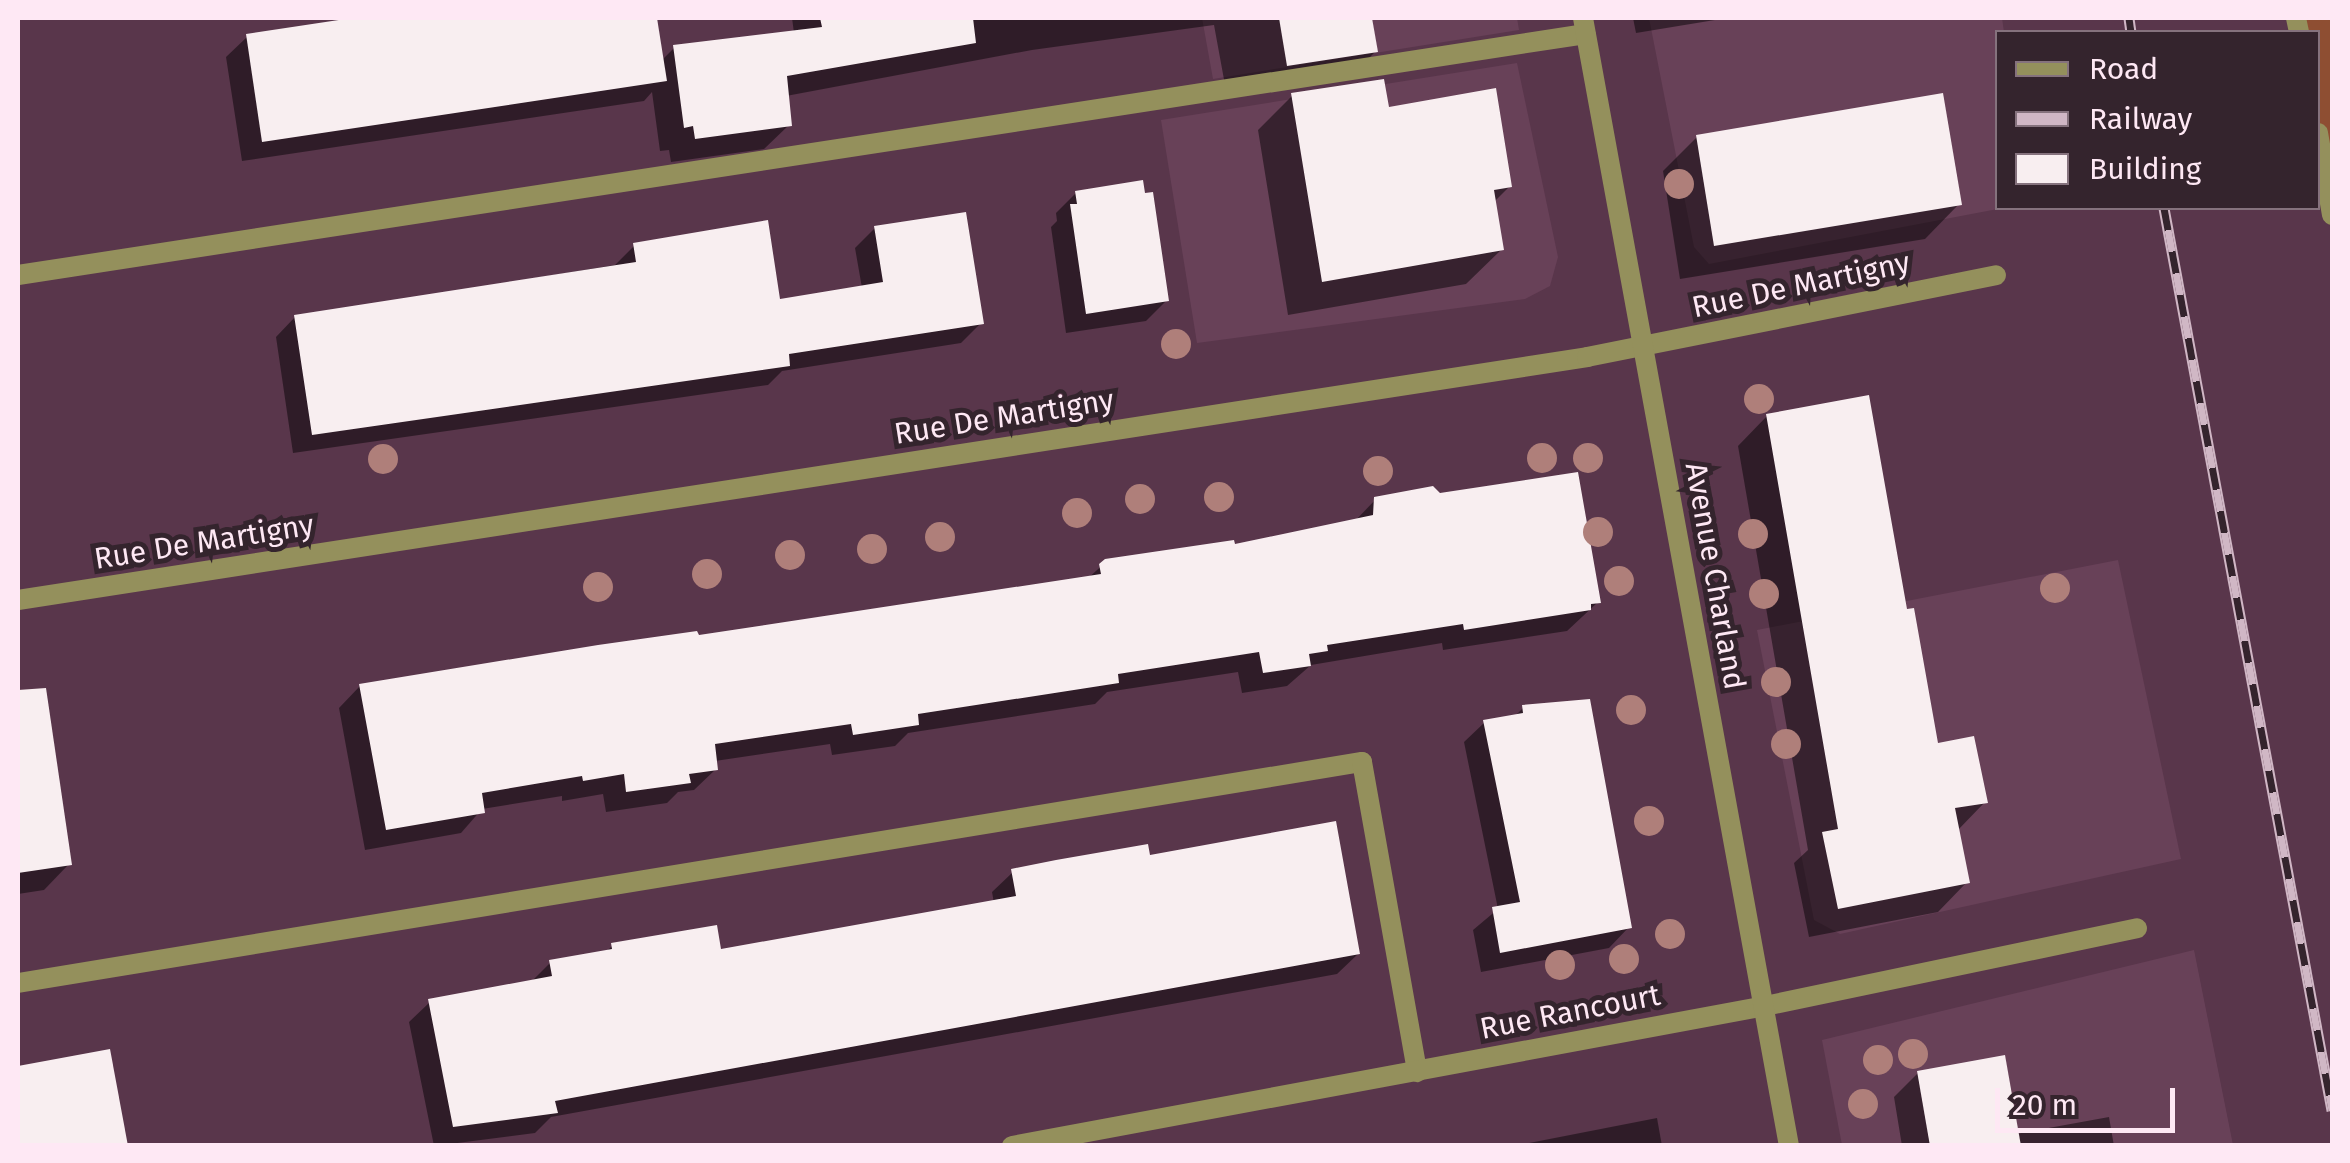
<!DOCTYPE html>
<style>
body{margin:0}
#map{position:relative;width:2350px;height:1163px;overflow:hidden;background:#59364b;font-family:"Fira Sans",sans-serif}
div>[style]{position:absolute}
.built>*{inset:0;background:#684158}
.green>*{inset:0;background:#8e4e32}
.shadow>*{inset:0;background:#0007}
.building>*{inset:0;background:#f8eef0}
.service>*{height:20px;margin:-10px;padding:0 10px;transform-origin:10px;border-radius:10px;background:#94905c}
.minor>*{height:20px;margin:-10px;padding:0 10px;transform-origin:10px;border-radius:10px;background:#94905c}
.tertiary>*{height:20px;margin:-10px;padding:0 10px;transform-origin:10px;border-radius:10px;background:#94905c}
.rail>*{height:11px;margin-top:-5.5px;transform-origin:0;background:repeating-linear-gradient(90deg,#34242d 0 22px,#d0b7c5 0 44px);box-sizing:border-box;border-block:2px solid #d0b7c5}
.trees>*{width:30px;height:30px;margin:-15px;border-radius:50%;background:#af7f7a}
span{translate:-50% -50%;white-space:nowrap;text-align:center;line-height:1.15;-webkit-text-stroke:10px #34242d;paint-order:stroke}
.street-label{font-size:30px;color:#fee8f4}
.frame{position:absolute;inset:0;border:20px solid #fee8f4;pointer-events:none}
.legend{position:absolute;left:1995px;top:30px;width:325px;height:180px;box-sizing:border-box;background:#34242d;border:2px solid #85727d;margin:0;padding:12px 18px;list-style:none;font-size:30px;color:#fee8f4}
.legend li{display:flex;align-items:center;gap:20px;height:50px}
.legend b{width:50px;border:2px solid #85727d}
.scale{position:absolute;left:1995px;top:1088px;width:180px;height:45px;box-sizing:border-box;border:5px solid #fee8f4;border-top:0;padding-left:12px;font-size:30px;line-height:35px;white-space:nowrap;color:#fee8f4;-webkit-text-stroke:8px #34242d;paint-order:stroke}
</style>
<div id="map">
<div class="built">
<i style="clip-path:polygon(1202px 18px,1517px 18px,1519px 30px,1213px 79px)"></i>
<i style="clip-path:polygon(1649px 18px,2002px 18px,2004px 32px,1998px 32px,1998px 208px,2003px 208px,1709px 264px,1694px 247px)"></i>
<i style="clip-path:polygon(1517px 63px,1558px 257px,1550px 286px,1525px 299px,1197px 343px,1161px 120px)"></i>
<i style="clip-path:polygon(2118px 560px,2181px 859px,1840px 934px,1814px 920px,1757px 630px)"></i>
<i style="clip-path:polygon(2194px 950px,2233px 1145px,1842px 1145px,1822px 1040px)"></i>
</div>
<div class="green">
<i style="clip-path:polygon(2295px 18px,2332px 18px,2332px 223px,2318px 140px,2318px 32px,2298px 32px)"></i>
</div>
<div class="shadow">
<i style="clip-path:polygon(368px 18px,655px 18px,661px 61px,675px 47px,794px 33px,792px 18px,1370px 18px,1376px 51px,1351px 76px,1225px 85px,1214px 25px,1032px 50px,786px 96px,789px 125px,764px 149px,671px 162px,669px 150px,660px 151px,652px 92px,644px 101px,242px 161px,226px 57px,247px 37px)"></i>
<i style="clip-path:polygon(1633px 18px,1727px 18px,1636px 33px)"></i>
<i style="clip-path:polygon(1292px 96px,1387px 109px,1510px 186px,1493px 203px,1501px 250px,1466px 284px,1288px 315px,1258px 130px)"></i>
<i style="clip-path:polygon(1697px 137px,1959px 204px,1925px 239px,1680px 279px,1663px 171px)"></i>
<i style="clip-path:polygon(1076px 193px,1167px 300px,1146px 321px,1066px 333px,1051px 227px,1057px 221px,1056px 213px)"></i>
<i style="clip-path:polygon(875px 228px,981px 323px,961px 343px,782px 371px,768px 385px,293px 453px,276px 337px,295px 317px,615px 265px,635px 245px,778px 302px,862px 288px,855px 248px)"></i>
<i style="clip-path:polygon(1767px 416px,1905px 612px,1936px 745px,1985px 802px,1957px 831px,1967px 882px,1938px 912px,1809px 937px,1794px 863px,1808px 850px,1738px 446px)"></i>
<i style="clip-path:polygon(1376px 499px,1598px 602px,1567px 631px,1443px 650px,1442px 643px,1311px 665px,1287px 686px,1242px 693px,1238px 672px,1107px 692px,1095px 704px,908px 733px,895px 746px,832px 755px,830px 744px,715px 761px,716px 769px,694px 790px,678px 792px,667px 803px,606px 812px,603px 794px,562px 801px,562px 796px,482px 809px,461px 833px,365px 850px,339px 708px,360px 686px,1087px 579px,1106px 562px,1233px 547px,1354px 522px)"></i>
<i style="clip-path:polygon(1523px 708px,1629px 927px,1609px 948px,1481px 972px,1473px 930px,1498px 909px,1464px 742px,1485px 722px,1514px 717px)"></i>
<i style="clip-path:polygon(48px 722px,69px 864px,44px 890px,18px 894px,18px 727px)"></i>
<i style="clip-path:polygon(1148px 858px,1358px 954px,1337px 974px,551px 1117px,535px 1133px,434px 1146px,409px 1022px,430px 1002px,530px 983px,550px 963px,605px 953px,612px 946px,719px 952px,994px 903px,992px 892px,1013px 872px)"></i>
<i style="clip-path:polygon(1918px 1073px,2016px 1134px,2109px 1117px,2114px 1146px,1902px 1146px,1894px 1097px)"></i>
<i style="clip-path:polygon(1657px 1118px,1662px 1146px,1514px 1146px)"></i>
</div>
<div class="building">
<i style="clip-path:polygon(352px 18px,657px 18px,667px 81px,262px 142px,246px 34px)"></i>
<i style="clip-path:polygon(820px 18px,973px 18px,976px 43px,787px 76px,792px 126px,695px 139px,693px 126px,684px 128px,673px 45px,822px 27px)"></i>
<i style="clip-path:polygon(1279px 18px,1372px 18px,1378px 52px,1287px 66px)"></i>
<i style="clip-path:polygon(1384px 79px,1389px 107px,1496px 88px,1512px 187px,1494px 190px,1504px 250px,1322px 282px,1291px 93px)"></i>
<i style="clip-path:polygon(1943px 93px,1962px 205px,1714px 246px,1696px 135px)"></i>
<i style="clip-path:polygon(1143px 180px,1145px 193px,1153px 192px,1169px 301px,1086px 314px,1070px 204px,1077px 204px,1075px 191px)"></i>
<i style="clip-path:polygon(966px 212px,984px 324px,789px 354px,790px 366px,312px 435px,294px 315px,636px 262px,633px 243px,768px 220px,780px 299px,883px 282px,874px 226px)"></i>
<i style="clip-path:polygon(1869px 395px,1907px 609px,1914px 608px,1938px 743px,1974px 736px,1988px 803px,1955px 808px,1970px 883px,1838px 909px,1822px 832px,1838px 829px,1766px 414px)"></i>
<i style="clip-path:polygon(1578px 472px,1601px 603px,1591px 604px,1591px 610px,1464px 630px,1463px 624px,1327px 645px,1328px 651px,1309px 654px,1311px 666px,1263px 673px,1259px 652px,1118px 674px,1119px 683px,918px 714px,919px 725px,853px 735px,851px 724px,715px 744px,718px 770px,689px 774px,691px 783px,626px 792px,624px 774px,583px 781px,582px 776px,482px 793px,485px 813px,386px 830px,359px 684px,598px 645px,697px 631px,699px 635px,1101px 574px,1099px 564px,1105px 559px,1234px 540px,1235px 544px,1373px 515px,1374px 497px,1433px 486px,1440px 493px)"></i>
<i style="clip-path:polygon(46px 688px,72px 865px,18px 873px,18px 690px)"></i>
<i style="clip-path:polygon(1590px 699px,1632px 928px,1500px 953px,1492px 907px,1520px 902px,1483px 720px,1523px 713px,1522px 705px)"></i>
<i style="clip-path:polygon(1336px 821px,1360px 954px,555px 1101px,558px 1113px,453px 1127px,428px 999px,552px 976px,549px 960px,612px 949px,611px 943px,717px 925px,721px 949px,1016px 896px,1011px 869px,1056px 860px,1148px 844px,1150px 855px)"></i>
<i style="clip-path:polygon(110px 1049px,128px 1146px,18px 1146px,18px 1066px)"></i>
<i style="clip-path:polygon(2005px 1055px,2021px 1146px,1930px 1146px,1917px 1071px)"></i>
</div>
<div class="service">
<i style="left:18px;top:275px;width:1586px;rotate:-8.74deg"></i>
<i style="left:18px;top:983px;width:1362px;rotate:-9.34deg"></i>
<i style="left:1362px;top:762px;width:315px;rotate:79.9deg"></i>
</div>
<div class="minor">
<i style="left:2296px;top:18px;width:14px;rotate:78deg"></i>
<i style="left:2318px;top:133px;width:83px;rotate:80.3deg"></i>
<i style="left:18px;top:600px;width:1588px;rotate:-8.8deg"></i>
<i style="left:1587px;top:357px;width:417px;rotate:-11.3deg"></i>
<i style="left:1012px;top:1146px;width:766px;rotate:-10.53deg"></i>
<i style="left:1765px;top:1006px;width:380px;rotate:-11.8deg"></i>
</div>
<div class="tertiary">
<i style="left:1583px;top:18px;width:1147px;rotate:79.65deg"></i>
</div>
<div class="rail">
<i style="left:2129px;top:18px;width:14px;rotate:82deg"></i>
<i style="left:2164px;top:208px;width:918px;rotate:79.45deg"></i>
</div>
<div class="trees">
<i style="left:1679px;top:184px"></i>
<i style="left:1176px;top:344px"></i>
<i style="left:1759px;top:399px"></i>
<i style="left:1542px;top:458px"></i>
<i style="left:1588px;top:458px"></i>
<i style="left:383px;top:459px"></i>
<i style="left:1378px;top:471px"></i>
<i style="left:1219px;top:497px"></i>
<i style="left:1140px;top:499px"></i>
<i style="left:1077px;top:513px"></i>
<i style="left:1598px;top:532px"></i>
<i style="left:1753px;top:534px"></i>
<i style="left:940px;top:537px"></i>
<i style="left:872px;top:549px"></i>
<i style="left:790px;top:555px"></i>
<i style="left:707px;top:574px"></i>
<i style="left:1619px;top:581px"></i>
<i style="left:598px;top:587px"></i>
<i style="left:2055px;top:588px"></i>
<i style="left:1764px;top:594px"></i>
<i style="left:1776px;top:682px"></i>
<i style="left:1631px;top:710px"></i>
<i style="left:1786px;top:744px"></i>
<i style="left:1649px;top:821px"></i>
<i style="left:1670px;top:934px"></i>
<i style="left:1624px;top:959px"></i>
<i style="left:1560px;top:965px"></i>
<i style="left:1913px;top:1054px"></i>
<i style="left:1878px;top:1060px"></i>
<i style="left:1863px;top:1104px"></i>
</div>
<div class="street-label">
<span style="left:1801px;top:285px;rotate:-12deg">Rue De Martigny</span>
<span style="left:1004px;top:417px;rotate:-9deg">Rue De Martigny</span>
<span style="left:204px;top:542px;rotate:-9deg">Rue De Martigny</span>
<span style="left:1715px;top:576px;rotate:80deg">Avenue Charland</span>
<span style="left:1570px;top:1012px;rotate:-11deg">Rue Rancourt</span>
</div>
<div class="frame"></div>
<ul class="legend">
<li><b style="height:12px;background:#94905c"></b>Road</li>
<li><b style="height:12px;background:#d0b7c5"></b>Railway</li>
<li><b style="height:28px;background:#f8eef0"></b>Building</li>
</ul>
<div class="scale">20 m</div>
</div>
